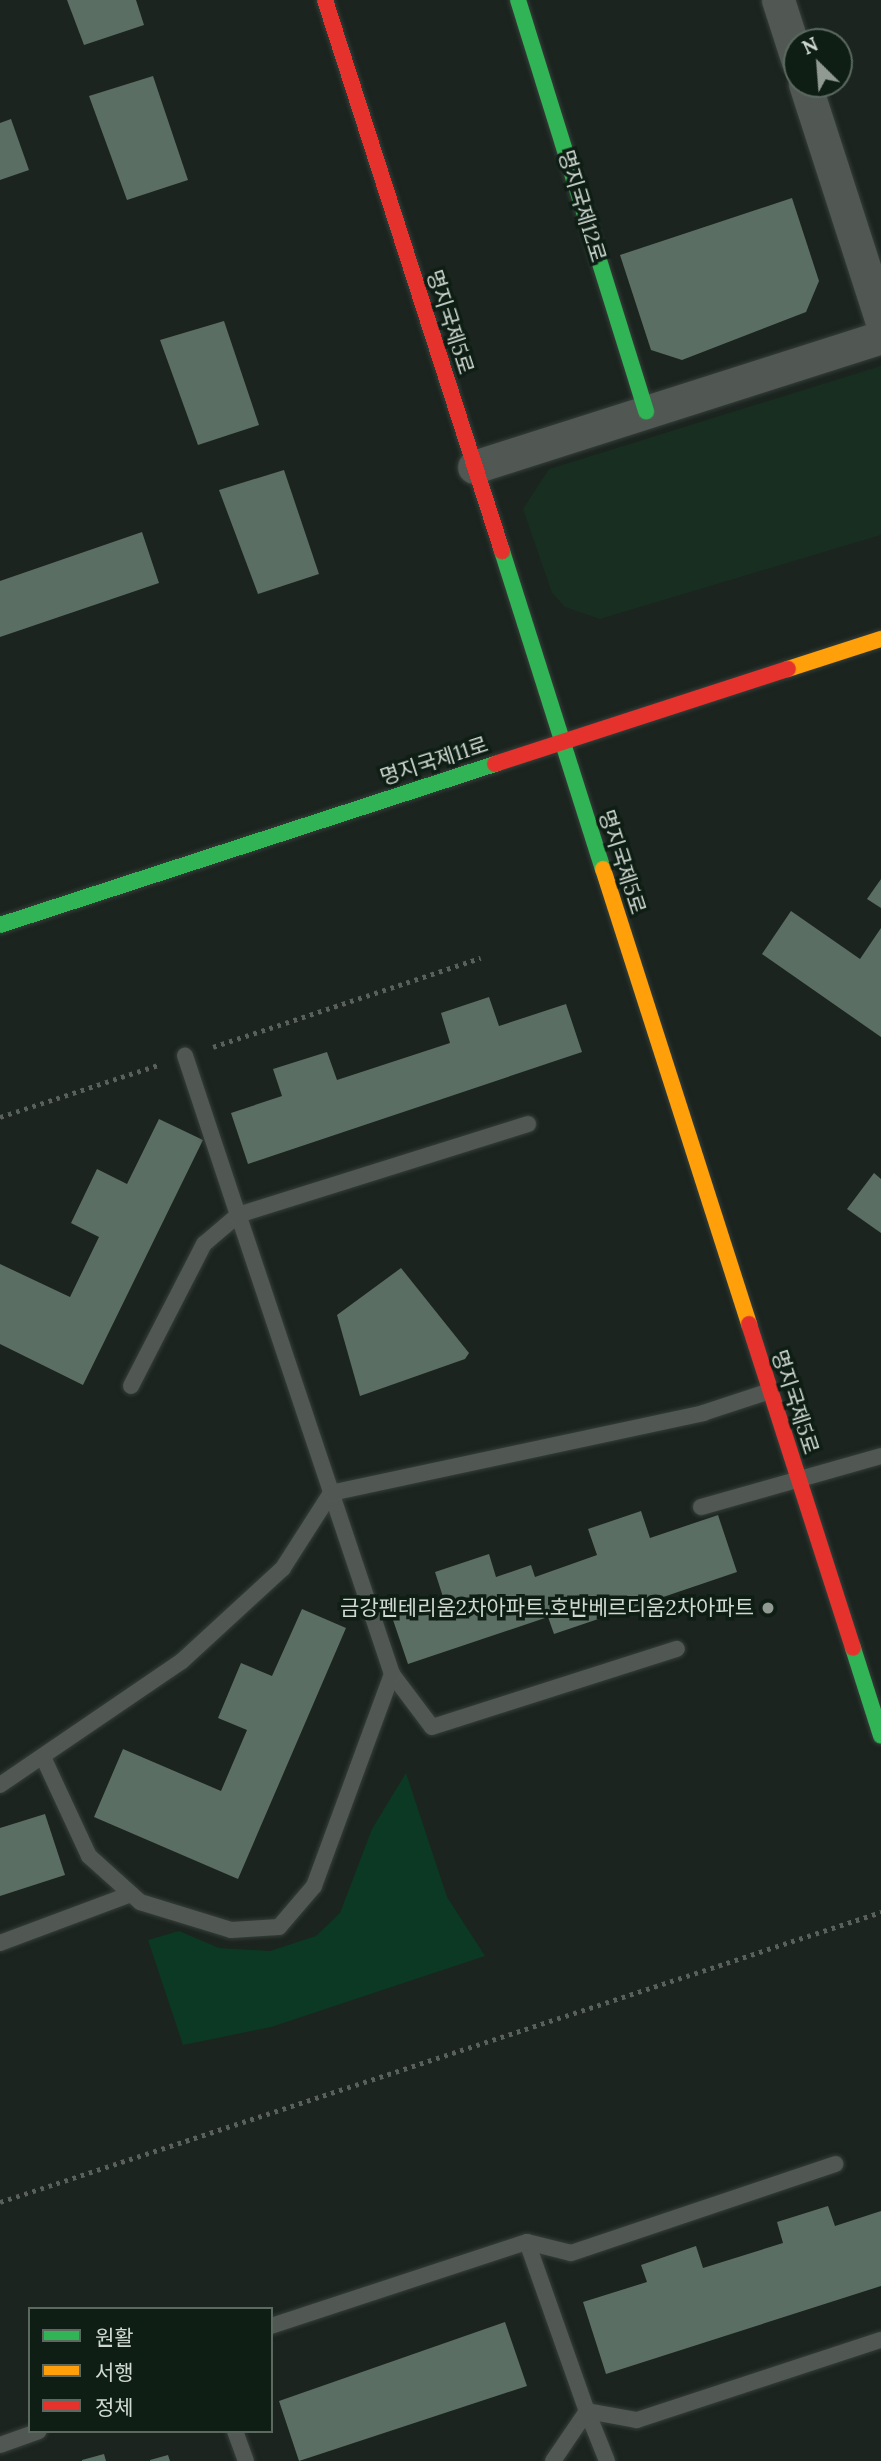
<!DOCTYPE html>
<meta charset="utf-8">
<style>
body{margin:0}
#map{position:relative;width:881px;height:2461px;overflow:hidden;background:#1b241f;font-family:Lora,"Noto Sans KR",serif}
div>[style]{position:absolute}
.built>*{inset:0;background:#182e21}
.green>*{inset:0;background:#0c3923}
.building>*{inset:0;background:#5b6e64}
.path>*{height:4.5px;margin-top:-2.25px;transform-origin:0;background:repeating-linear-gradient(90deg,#5a605c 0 3.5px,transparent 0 8.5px)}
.roads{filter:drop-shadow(0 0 2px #363e39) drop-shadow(0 0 2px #363e39)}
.lane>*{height:16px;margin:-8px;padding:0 8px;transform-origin:8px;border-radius:8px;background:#515854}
.street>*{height:33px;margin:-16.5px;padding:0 16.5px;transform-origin:16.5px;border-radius:16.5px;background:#515854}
.fast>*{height:16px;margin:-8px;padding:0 8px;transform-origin:8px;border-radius:8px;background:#30b455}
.slow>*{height:16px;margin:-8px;padding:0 8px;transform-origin:8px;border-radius:8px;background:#ff9f0a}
.jam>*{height:16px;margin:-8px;padding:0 8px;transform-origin:8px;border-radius:8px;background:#e5322d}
.dots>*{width:19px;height:19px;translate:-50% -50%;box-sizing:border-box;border:4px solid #0e1e15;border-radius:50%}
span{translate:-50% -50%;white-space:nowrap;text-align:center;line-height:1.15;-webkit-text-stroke:7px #0e1e15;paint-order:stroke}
.street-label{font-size:21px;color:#cfd9d2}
.poi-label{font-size:21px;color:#cfd9d2}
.right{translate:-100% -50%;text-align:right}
.legend{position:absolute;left:28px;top:2307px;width:245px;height:126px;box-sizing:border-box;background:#0e1e15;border:2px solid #5b6961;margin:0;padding:9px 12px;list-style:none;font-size:21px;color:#cfd9d2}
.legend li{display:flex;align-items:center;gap:14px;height:35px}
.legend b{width:35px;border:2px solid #5b6961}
.north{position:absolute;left:783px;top:28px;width:70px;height:70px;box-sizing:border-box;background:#0e1e15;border:2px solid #5b6961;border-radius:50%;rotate:335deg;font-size:19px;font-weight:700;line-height:28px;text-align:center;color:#cfd9d2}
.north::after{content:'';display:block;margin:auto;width:24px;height:32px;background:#909a93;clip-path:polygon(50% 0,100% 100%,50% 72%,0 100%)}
</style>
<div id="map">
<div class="built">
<i style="clip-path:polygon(881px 366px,881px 535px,600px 619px,565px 607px,552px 593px,523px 509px,549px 469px)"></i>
</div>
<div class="green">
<i style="clip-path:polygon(406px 1773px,447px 1897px,485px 1956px,271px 2027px,183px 2045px,148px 1940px,179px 1931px,219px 1948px,270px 1951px,316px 1936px,340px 1913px,372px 1829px)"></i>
</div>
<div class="building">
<i style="clip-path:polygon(67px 0,136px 0,144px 25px,84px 45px)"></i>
<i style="clip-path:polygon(153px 76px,188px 180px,127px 200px,89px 96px)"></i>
<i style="clip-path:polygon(11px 119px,29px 170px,0 180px,0 123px)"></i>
<i style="clip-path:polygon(792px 198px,819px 281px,806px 312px,682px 360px,651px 350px,620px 255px)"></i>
<i style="clip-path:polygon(224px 321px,259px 425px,198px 445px,160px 340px)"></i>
<i style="clip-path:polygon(284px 470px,319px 574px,258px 594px,219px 490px)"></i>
<i style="clip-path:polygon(142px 532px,159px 583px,0 637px,0 581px)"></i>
<i style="clip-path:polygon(881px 879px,881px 908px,867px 899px)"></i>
<i style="clip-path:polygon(791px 911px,860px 959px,881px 928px,881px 1037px,762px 954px)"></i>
<i style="clip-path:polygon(489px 997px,499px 1026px,566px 1004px,582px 1052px,248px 1164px,231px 1113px,282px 1096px,273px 1069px,327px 1052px,337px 1080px,450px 1043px,441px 1013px)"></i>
<i style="clip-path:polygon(159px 1119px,203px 1140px,83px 1385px,0 1344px,0 1264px,70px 1297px,99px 1237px,71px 1223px,97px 1169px,127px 1184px)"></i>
<i style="clip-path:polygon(874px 1173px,881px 1179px,881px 1233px,847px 1209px)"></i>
<i style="clip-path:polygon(401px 1268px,469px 1353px,465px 1359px,360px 1396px,337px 1315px)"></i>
<i style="clip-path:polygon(641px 1511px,650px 1538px,718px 1515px,737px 1572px,554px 1634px,548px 1617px,408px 1664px,392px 1617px,444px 1600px,435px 1572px,489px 1554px,496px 1577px,531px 1565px,535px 1577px,597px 1555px,588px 1529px)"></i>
<i style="clip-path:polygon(302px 1609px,346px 1628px,238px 1879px,94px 1817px,123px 1749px,221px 1791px,247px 1730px,218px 1718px,241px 1663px,272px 1676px)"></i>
<i style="clip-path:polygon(45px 1814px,65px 1875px,0 1896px,0 1828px)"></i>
<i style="clip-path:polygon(828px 2206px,835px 2226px,881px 2211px,881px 2286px,606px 2374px,583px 2302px,647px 2282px,641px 2265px,696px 2246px,703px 2268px,783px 2243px,777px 2222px)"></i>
<i style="clip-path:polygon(505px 2322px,527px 2386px,299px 2461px,279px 2401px)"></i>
<i style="clip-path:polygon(104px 2454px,106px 2461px,82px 2461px,82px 2460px)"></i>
<i style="clip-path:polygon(168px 2455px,170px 2461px,150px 2461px,150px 2460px)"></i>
</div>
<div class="path">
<i style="left:213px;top:1047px;width:282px;rotate:-18.4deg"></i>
<i style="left:0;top:1117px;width:166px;rotate:-18.2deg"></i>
<i style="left:0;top:2202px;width:928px;rotate:-18.22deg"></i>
</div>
<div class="roads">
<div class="lane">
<i style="left:131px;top:1386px;width:160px;rotate:-62.8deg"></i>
<i style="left:204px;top:1244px;width:45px;rotate:-40.5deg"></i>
<i style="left:238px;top:1215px;width:168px;rotate:-108.4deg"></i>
<i style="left:701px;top:1507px;width:187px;rotate:-15.8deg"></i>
<i style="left:392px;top:1674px;width:66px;rotate:53deg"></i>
<i style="left:432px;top:1727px;width:257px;rotate:-17.7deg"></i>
<i style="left:43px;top:1757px;width:109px;rotate:65.1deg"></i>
<i style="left:89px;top:1856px;width:69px;rotate:42deg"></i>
<i style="left:140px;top:1902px;width:95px;rotate:17.1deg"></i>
<i style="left:231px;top:1930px;width:48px;rotate:-3.6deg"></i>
<i style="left:279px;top:1927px;width:54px;rotate:-49.5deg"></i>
<i style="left:314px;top:1886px;width:226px;rotate:-69.8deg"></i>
<i style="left:392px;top:1674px;width:484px;rotate:-108.5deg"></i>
<i style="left:238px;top:1215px;width:304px;rotate:-17.4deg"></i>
<i style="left:0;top:1785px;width:220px;rotate:-34.3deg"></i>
<i style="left:182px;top:1661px;width:137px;rotate:-42.6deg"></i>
<i style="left:283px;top:1568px;width:89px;rotate:-57.4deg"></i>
<i style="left:331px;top:1493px;width:381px;rotate:-12.1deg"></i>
<i style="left:703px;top:1413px;width:71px;rotate:-18.2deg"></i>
<i style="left:0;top:1943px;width:140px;rotate:-20.5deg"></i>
<i style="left:527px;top:2242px;width:179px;rotate:70.5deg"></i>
<i style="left:587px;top:2411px;width:51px;rotate:10.2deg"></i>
<i style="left:637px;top:2420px;width:257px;rotate:-18.2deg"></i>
<i style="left:271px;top:2326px;width:269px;rotate:-18.2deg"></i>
<i style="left:527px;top:2242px;width:45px;rotate:14deg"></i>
<i style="left:571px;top:2253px;width:279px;rotate:-18.6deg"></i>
<i style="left:235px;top:2431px;width:32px;rotate:70deg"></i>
<i style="left:0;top:2445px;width:41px;rotate:-19.7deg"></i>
<i style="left:553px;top:2461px;width:60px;rotate:-55.8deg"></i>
<i style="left:587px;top:2411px;width:54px;rotate:68.2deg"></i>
</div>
<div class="street">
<i style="left:778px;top:0;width:62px;rotate:72.1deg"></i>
<i style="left:805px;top:84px;width:247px;rotate:72.1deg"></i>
<i style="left:474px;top:467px;width:427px;rotate:-17.7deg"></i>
</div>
<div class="fast">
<i style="left:518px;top:0;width:431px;rotate:72.7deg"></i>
<i style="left:502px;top:551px;width:334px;rotate:72.4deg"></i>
<i style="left:0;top:925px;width:521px;rotate:-18.02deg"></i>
<i style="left:853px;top:1648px;width:92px;rotate:72.3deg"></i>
</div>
<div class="slow">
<i style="left:788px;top:669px;width:98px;rotate:-17.9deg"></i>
<i style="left:603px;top:869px;width:478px;rotate:72.2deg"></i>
</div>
<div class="jam">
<i style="left:325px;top:0;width:579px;rotate:72.19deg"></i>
<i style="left:495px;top:764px;width:308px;rotate:-18deg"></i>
<i style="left:749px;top:1324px;width:340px;rotate:72.2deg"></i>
</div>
</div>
<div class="dots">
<i style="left:768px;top:1608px;background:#909a93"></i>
</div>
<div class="street-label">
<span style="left:582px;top:206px;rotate:73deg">명지국제12로</span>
<span style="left:450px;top:322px;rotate:72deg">명지국제5로</span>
<span style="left:434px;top:761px;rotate:-18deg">명지국제11로</span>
<span style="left:622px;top:862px;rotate:72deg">명지국제5로</span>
<span style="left:795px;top:1402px;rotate:72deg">명지국제5로</span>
</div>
<div class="poi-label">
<span class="right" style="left:754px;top:1608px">금강펜테리움2차아파트.호반베르디움2차아파트</span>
</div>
<ul class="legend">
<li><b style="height:9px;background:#30b455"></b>원활</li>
<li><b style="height:9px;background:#ff9f0a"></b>서행</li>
<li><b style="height:9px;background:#e5322d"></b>정체</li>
</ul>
<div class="north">N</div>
</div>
